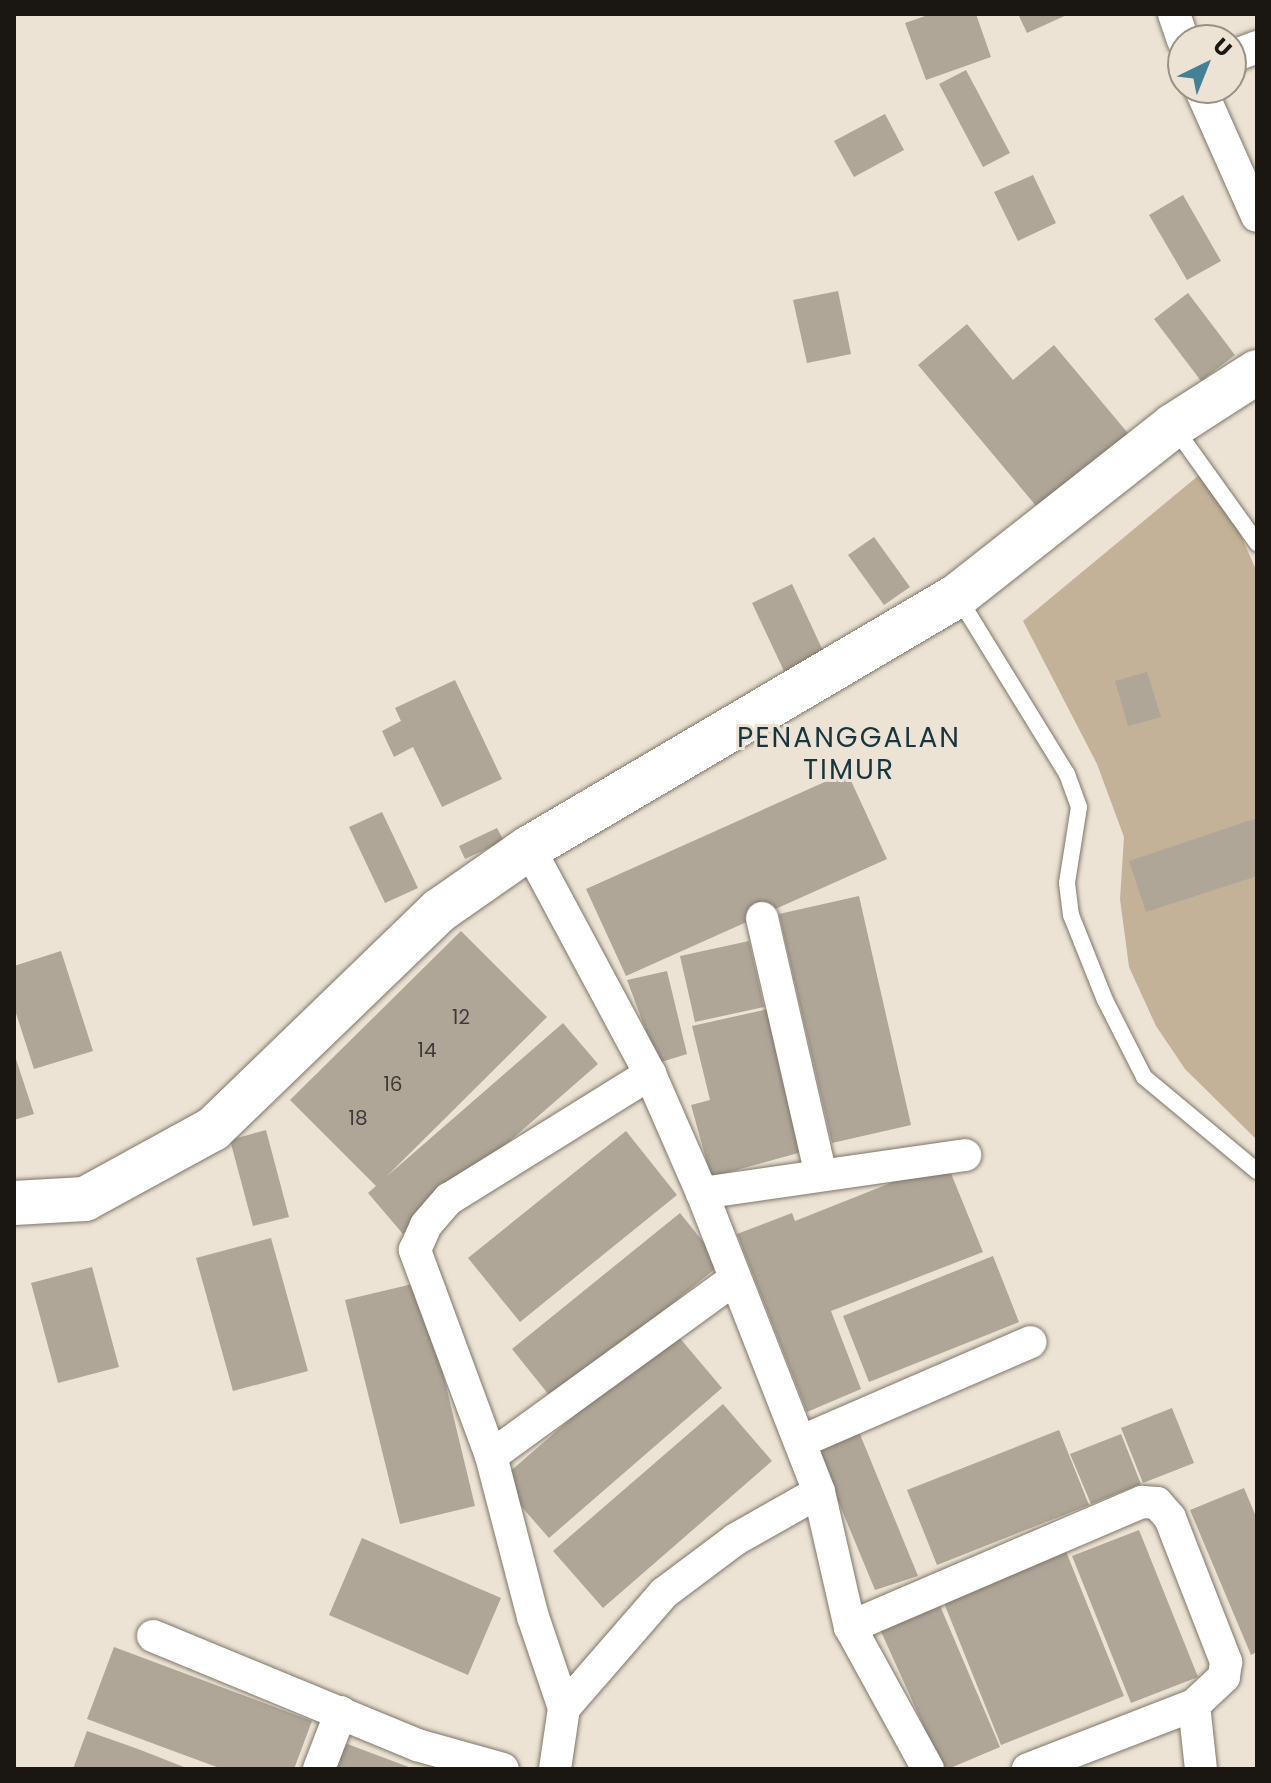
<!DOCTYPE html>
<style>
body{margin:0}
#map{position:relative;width:1271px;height:1783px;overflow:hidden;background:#ece3d4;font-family:Poppins,sans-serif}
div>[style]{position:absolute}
.green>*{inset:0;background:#c3b297}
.building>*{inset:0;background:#afa698}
.roads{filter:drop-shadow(0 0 2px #7f7669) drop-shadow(0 0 2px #7f7669)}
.lane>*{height:16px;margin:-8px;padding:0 8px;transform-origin:8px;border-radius:8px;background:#fff}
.street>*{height:32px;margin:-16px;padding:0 16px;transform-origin:16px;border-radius:16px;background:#fff}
.secondary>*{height:44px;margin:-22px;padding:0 22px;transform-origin:22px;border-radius:22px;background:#fff}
span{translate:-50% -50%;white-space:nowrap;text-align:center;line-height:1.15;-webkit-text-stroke:6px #ece3d4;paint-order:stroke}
.number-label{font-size:20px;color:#3f3b34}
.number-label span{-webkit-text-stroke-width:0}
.quarter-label{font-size:28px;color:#17353f;letter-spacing:2px}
.frame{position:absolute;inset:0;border:16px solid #1a1712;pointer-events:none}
.north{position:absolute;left:1167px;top:24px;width:80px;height:80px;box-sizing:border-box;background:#ece3d4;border:2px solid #989186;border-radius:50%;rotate:43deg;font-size:22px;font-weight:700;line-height:32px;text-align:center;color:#1a1712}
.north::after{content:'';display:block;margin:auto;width:28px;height:36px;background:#428196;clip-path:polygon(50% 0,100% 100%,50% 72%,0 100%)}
</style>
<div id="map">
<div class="green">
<i style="clip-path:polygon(1210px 466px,1257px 572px,1257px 1140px,1185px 1069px,1156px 1026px,1129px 967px,1120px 899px,1124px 837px,1097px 764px,1023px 621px)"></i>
</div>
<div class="building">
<i style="clip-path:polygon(931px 14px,976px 14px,991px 57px,926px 80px,905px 23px)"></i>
<i style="clip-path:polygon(1018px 14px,1069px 14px,1027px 33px)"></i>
<i style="clip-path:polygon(966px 70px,1010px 153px,983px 167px,939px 84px)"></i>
<i style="clip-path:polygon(885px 114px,904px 150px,854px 177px,834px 141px)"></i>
<i style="clip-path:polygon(1033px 175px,1056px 223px,1018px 241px,994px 192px)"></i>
<i style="clip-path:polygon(1183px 195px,1221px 261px,1187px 280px,1149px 215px)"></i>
<i style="clip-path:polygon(838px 291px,851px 354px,807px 363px,793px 300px)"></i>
<i style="clip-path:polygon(1188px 293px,1235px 355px,1201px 381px,1154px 319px)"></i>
<i style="clip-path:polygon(967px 324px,1013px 380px,1054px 345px,1132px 438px,1042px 513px,918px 365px)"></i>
<i style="clip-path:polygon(874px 537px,910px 587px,884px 605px,848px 555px)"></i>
<i style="clip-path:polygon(792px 584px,831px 668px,791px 686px,752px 603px)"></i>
<i style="clip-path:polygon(1147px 672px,1161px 717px,1128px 726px,1115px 681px)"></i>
<i style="clip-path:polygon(455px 680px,502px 779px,442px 807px,413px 747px,394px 757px,382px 731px,401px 721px,395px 708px)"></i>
<i style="clip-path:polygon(847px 772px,887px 859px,626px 976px,586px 889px)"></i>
<i style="clip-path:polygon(382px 812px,418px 888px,385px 903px,349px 827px)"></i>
<i style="clip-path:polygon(1257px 818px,1257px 876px,1146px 912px,1129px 861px)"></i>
<i style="clip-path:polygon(497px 828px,504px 841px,465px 859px,459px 846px)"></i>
<i style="clip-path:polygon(859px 896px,911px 1125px,832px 1143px,779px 914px)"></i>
<i style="clip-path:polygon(461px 931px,547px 1017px,386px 1177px,563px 1023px,598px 1064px,403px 1234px,368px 1193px,376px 1186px,290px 1100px)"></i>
<i style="clip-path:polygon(749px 941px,764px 1007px,695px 1022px,680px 956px)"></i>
<i style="clip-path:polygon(61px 951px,93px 1051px,34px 1069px,14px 1007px,14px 966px)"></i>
<i style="clip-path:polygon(667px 971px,687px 1054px,658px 1063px,627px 980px)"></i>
<i style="clip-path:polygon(768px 1009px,802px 1152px,711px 1177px,691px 1105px,710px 1100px,692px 1026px)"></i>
<i style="clip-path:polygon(14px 1053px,34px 1114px,14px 1120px)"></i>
<i style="clip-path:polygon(266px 1130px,289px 1217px,253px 1226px,230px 1140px)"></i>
<i style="clip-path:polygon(626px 1131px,677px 1195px,520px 1322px,468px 1258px)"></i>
<i style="clip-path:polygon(946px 1161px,983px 1252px,831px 1311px,861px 1389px,807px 1412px,737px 1234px,792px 1213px,795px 1221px)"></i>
<i style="clip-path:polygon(680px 1213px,721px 1264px,553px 1400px,512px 1349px)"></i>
<i style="clip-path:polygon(271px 1238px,308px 1371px,233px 1391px,196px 1258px)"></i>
<i style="clip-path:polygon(993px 1256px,1019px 1322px,869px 1382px,843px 1316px)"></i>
<i style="clip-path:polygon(92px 1267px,119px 1367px,58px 1383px,31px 1283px)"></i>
<i style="clip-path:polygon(421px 1282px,475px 1506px,400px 1524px,345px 1300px)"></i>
<i style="clip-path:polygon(673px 1330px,722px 1388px,549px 1538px,499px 1481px)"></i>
<i style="clip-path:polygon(723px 1404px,772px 1461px,603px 1608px,553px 1551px)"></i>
<i style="clip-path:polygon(1172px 1408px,1194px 1463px,1143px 1483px,1121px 1428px)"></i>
<i style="clip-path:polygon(857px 1427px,918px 1576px,875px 1590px,815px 1445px)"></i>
<i style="clip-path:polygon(1059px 1430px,1089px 1505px,937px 1565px,907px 1490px)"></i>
<i style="clip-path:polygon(1121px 1434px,1141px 1484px,1091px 1504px,1070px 1454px)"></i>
<i style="clip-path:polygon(1244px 1488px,1257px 1519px,1257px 1652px,1251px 1655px,1190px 1510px)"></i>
<i style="clip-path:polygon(1139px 1530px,1198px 1677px,1131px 1703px,1072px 1556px)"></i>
<i style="clip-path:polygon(362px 1538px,501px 1598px,468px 1675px,329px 1615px)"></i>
<i style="clip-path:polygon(1065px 1549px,1124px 1696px,1001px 1745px,942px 1598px)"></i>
<i style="clip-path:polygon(938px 1601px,1000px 1747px,948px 1769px,943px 1769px,879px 1627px)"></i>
<i style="clip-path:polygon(114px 1647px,312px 1721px,294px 1769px,222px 1769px,87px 1719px)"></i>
<i style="clip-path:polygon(87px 1731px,138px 1749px,189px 1769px,73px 1769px)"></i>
<i style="clip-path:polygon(342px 1742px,414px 1769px,332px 1769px)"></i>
</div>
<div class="roads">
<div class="lane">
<i style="left:1174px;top:427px;width:143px;rotate:54.4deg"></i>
<i style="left:958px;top:597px;width:208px;rotate:58.4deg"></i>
<i style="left:1067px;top:774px;width:35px;rotate:70deg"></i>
<i style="left:1079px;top:807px;width:77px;rotate:99deg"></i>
<i style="left:1067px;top:883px;width:32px;rotate:83deg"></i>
<i style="left:1071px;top:915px;width:92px;rotate:68.2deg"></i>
<i style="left:1105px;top:1000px;width:86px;rotate:63.1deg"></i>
<i style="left:1144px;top:1077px;width:147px;rotate:39.8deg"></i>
</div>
<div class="street">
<i style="left:1174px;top:14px;width:28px;rotate:71deg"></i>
<i style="left:1231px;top:57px;width:28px;rotate:-21deg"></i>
<i style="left:1200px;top:88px;width:140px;rotate:66deg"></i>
<i style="left:529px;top:848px;width:256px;rotate:61.8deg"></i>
<i style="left:650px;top:1074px;width:130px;rotate:66.4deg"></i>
<i style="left:702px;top:1193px;width:321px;rotate:68.6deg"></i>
<i style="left:819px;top:1492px;width:139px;rotate:77.1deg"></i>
<i style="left:850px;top:1627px;width:162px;rotate:61.2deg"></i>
<i style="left:762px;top:918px;width:261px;rotate:77.1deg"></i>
<i style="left:702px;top:1193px;width:266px;rotate:-8.2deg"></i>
<i style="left:802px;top:1441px;width:249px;rotate:-23.4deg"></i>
<i style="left:491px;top:1456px;width:299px;rotate:-36deg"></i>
<i style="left:850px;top:1627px;width:318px;rotate:-23.2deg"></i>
<i style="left:1142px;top:1502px;width:15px;rotate:4deg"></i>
<i style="left:1157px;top:1503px;width:20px;rotate:49deg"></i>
<i style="left:1170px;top:1518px;width:155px;rotate:68.7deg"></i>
<i style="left:1226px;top:1662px;width:15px;rotate:98deg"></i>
<i style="left:1224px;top:1677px;width:41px;rotate:137deg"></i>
<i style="left:1194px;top:1705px;width:178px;rotate:158.9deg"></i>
<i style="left:153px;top:1636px;width:286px;rotate:22.4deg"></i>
<i style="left:417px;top:1745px;width:89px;rotate:15.6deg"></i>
<i style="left:1194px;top:1705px;width:64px;rotate:83.8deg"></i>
<i style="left:564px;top:1708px;width:152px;rotate:-49deg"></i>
<i style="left:664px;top:1593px;width:90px;rotate:-36.9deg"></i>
<i style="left:736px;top:1539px;width:95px;rotate:-29.5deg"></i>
<i style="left:319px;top:1769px;width:61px;rotate:-68.9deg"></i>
<i style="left:555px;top:1769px;width:62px;rotate:-81.6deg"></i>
<i style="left:564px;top:1708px;width:96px;rotate:-108.8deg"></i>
<i style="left:533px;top:1617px;width:166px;rotate:-104.6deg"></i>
<i style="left:491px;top:1456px;width:220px;rotate:-110.3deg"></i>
<i style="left:415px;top:1250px;width:27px;rotate:-66deg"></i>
<i style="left:426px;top:1225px;width:35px;rotate:-49deg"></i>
<i style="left:449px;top:1199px;width:237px;rotate:-31.9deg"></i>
</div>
<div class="secondary">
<i style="left:14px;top:1203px;width:71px;rotate:-3.2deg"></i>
<i style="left:85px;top:1199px;width:146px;rotate:-28.7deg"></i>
<i style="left:213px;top:1129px;width:315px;rotate:-44deg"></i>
<i style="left:440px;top:910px;width:108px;rotate:-34.9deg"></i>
<i style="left:529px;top:848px;width:497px;rotate:-30.5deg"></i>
<i style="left:957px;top:596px;width:275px;rotate:-38.2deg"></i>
<i style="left:1173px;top:426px;width:100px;rotate:-32.7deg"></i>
</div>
</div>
<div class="number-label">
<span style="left:461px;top:1017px">12</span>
<span style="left:427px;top:1050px">14</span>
<span style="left:393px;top:1084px">16</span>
<span style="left:358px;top:1118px">18</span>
</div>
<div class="quarter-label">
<span style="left:849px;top:754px">PENANGGALAN<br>TIMUR</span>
</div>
<div class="frame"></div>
<div class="north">U</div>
</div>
